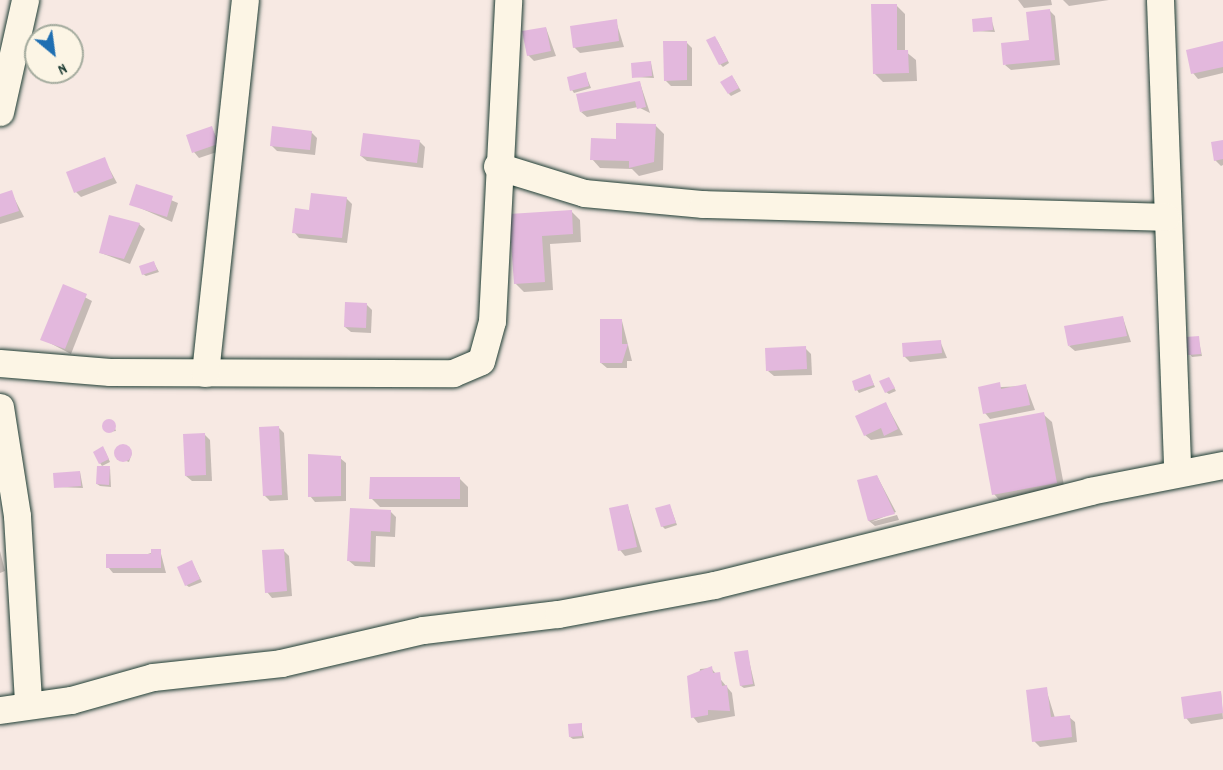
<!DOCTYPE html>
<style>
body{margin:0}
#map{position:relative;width:1223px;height:770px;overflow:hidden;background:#f7e9e3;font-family:Dekko,sans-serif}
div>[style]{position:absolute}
.shadow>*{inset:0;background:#0003}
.building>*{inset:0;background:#e3b8dd}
.round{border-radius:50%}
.roads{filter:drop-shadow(0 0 2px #1f3d34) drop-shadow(0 0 2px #1f3d34)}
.minor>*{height:27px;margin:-13.5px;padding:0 13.5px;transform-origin:13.5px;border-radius:13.5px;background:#fcf5e5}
span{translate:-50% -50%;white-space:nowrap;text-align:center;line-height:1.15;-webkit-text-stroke:5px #fcf5e5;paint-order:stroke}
.north{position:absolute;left:24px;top:24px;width:60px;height:60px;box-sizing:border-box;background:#fcf5e5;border:2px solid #a4ab9e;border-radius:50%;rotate:151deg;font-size:16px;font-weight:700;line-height:24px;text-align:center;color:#1f3d34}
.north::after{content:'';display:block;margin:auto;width:21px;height:27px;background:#1f6fb2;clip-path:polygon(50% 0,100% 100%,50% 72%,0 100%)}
</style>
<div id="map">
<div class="shadow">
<i style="clip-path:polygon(1018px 0,1051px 0,1052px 5px,1024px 8px)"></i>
<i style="clip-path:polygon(1063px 0,1109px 0,1069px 6px)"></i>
<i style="clip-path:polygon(896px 5px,905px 14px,905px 51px,916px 60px,917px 81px,883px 82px,874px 73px)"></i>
<i style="clip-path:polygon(1050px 11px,1055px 16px,1060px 65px,1011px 70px,1005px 65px,1031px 41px)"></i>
<i style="clip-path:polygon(991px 18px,995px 32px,974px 31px)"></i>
<i style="clip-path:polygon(616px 21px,624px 47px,580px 53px,574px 47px)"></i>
<i style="clip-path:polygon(546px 28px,556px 56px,534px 61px,528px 55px)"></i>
<i style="clip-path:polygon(717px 40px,729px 63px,723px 67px,720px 64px)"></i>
<i style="clip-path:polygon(686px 42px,692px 48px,692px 86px,671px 86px,665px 80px)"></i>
<i style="clip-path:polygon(1223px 43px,1223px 73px,1198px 79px,1193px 73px)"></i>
<i style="clip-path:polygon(651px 63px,654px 78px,634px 77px)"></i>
<i style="clip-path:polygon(585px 73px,591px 88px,574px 93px,572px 90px)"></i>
<i style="clip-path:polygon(734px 79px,741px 91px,731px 96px,729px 94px)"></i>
<i style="clip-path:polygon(640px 83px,650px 113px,638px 107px,587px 117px,581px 112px)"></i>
<i style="clip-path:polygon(655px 125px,664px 134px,663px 170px,639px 176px,632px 169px,600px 168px,592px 159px)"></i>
<i style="clip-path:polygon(211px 127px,223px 150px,199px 158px,194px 152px)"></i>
<i style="clip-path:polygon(311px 132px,317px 138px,315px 155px,277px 151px,271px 145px)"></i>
<i style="clip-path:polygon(419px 141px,425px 147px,423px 168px,367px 161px,361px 156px)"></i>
<i style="clip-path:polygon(1223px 142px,1223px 165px,1221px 166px,1215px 160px)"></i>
<i style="clip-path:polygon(104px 159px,117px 183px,81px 197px,76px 192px)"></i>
<i style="clip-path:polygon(137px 186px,178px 203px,172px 222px,131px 204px)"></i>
<i style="clip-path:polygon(11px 192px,24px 217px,0 224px,0 196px)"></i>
<i style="clip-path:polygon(346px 198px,352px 204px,347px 243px,299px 238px,294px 232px,310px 211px)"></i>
<i style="clip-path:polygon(571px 211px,580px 220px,581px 242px,550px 244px,553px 290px,524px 292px,515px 283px,511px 216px)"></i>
<i style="clip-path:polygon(139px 224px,145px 229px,130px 264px,101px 253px)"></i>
<i style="clip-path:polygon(154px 263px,159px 272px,146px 276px,143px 274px)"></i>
<i style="clip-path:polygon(64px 286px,92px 301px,71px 354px,42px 339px)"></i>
<i style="clip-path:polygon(366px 304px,372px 310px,371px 333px,351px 332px,345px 327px)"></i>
<i style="clip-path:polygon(1123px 318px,1131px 342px,1075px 351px,1069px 346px)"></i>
<i style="clip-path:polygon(622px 321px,632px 361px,627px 361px,627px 368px,607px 368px,601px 363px)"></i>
<i style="clip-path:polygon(1198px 337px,1202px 356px,1192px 357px,1190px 354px)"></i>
<i style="clip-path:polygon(940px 341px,947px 358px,910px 362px,904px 356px)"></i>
<i style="clip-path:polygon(805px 348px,811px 354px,812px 375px,774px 376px,768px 371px)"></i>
<i style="clip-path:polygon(870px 376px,875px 387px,859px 393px,857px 390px)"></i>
<i style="clip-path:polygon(889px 378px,896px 391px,889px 394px,886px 392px)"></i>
<i style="clip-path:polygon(1026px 386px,1035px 410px,990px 419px,985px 413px,980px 388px)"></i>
<i style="clip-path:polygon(886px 404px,903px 435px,871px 440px,865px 435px)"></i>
<i style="clip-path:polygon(1043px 414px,1052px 422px,1065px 491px,1002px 503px,994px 494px)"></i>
<i style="clip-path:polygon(112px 421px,116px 431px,108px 432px,106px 422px)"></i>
<i style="clip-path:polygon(278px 427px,284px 433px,288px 500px,270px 501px,264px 495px)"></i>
<i style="clip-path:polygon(204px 434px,210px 440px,212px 481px,192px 481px,186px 476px)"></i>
<i style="clip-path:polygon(119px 448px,132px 453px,129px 462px,118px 458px)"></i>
<i style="clip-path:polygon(105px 451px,110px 462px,102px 466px,100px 463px)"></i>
<i style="clip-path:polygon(340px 458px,346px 463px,346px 501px,315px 502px,310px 496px)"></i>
<i style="clip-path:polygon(110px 468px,111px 487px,100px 486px,97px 484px)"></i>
<i style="clip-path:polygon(80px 472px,83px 488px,56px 487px)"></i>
<i style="clip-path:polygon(877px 476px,896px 512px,871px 522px,897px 515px,899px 520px,875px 526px,869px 521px,859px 481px)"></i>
<i style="clip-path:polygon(459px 478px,468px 487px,468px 507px,380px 507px,371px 498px)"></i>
<i style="clip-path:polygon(628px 506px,642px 552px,625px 556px,620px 550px)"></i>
<i style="clip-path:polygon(670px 506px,677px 525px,665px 529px,662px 526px)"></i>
<i style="clip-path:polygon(351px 510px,390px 511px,396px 517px,395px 537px,376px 536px,375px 567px,355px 566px,349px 561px)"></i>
<i style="clip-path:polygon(160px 550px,166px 573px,113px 573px,108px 567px)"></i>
<i style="clip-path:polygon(283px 550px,289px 556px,292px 596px,272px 598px,267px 592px)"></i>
<i style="clip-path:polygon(0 551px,5px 571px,0 573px)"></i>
<i style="clip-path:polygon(192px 562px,202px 582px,189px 587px,186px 585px)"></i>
<i style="clip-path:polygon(747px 652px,755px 686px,744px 688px,741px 686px)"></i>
<i style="clip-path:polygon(711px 668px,732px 693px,735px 716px,698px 723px,693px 717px,700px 669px)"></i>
<i style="clip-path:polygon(1046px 689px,1055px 718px,1069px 717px,1075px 722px,1077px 742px,1040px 747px,1034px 741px)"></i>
<i style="clip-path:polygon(1221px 692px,1223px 719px,1191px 724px,1186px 718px)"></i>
<i style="clip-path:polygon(581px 725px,584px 738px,573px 739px,570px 737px)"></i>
</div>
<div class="building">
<i style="clip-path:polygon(871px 4px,897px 4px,897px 50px,908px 50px,909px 73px,873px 74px)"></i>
<i style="clip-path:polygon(1050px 9px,1055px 60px,1003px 65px,1001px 43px,1029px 40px,1026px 12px)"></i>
<i style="clip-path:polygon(992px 17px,993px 30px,973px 32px,972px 19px)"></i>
<i style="clip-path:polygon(617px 19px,619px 41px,573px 48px,570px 26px)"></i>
<i style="clip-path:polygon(546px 27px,551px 51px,527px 56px,522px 31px)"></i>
<i style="clip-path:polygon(715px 36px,728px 61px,719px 65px,706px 40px)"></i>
<i style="clip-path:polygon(663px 41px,687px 41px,687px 80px,664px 81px)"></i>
<i style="clip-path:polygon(1223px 41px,1223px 67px,1191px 74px,1186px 50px)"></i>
<i style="clip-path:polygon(651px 61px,652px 76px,632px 78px,631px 63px)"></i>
<i style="clip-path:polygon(586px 72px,589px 86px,570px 91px,567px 77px)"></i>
<i style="clip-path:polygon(732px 75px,739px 88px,728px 94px,720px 82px)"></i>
<i style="clip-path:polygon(640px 81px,646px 107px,637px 109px,635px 101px,580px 112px,576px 94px)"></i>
<i style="clip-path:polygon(616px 123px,656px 124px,654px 162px,629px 168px,629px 161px,590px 160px,591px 138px,616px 139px)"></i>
<i style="clip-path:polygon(212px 126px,218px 144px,192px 153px,186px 135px)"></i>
<i style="clip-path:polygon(272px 126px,312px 131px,310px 150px,270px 146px)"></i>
<i style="clip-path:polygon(363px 133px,420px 140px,417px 163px,360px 156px)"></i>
<i style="clip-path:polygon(1223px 140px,1223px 159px,1214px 161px,1211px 142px)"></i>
<i style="clip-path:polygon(105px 157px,113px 178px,74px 193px,66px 172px)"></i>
<i style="clip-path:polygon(136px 184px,173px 196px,167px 217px,129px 205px)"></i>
<i style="clip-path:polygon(12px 190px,19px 211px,0 217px,0 194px)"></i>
<i style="clip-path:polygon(311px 193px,347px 197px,342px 238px,292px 233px,295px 208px,309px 210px)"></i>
<i style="clip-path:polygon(572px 210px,573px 234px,542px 236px,545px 282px,514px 284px,509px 214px)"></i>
<i style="clip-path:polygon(109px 215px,140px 223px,124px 259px,99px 253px)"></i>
<i style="clip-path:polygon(154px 261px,157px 270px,142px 275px,139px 266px)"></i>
<i style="clip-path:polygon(63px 284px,87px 294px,65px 349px,40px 340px)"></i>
<i style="clip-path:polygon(345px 302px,367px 303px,366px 328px,344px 327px)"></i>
<i style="clip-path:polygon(1123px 316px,1127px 336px,1068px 346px,1064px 326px)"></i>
<i style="clip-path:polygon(600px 319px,622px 319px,622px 344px,628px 344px,622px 363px,600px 363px)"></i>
<i style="clip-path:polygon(1199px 336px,1201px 354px,1188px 355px,1186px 337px)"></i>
<i style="clip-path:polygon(941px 340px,942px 353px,903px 357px,902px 343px)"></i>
<i style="clip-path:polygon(806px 346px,807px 369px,766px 371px,765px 348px)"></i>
<i style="clip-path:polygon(870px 374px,874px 385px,855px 391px,852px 381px)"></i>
<i style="clip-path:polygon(889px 377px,895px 388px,885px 393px,879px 381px)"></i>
<i style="clip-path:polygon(1000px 382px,1001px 389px,1026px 384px,1030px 405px,983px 414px,978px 387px)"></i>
<i style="clip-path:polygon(886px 402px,898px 429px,884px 436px,881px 428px,864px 436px,855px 416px)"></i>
<i style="clip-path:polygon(1044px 412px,1057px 483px,992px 495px,979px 424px)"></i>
<i class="round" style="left:102px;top:419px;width:14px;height:14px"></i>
<i style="clip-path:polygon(279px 426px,282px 495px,263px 496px,259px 427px)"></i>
<i style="clip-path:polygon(205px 433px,206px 475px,185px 476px,183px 434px)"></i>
<i class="round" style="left:114px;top:444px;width:18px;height:18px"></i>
<i style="clip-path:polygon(103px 446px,109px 459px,99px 464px,93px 452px)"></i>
<i style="clip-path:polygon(308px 454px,341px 456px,341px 496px,308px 497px)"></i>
<i style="clip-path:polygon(97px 466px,110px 466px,109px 485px,96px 484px)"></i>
<i style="clip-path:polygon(80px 471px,81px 486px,54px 488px,53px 473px)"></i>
<i style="clip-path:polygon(877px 475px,895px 514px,868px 521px,857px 480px)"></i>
<i style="clip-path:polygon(370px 477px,460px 477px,460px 499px,369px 499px)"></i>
<i style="clip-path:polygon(628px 504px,637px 547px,618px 551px,609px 508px)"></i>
<i style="clip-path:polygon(670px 504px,676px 523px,661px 527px,655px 508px)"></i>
<i style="clip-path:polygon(350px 508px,391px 510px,390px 532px,371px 531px,370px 562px,347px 561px)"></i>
<i style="clip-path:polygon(151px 549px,161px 549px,161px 568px,106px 568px,106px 554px,151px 554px)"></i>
<i style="clip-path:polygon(284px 549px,287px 591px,265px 593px,262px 550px)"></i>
<i style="clip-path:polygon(192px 560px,200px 579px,185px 586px,177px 567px)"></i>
<i style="clip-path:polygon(748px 650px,753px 684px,740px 686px,734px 652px)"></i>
<i style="clip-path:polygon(712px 666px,713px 673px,720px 672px,722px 686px,727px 685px,730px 711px,708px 710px,708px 715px,691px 718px,687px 676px)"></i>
<i style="clip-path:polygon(1047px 687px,1051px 717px,1070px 715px,1072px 737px,1032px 742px,1026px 690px)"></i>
<i style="clip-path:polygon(1221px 691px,1223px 713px,1184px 719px,1181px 697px)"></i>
<i style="clip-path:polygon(582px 723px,582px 736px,569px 737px,568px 724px)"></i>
</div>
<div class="roads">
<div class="minor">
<i style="left:1160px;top:0;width:472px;rotate:87.9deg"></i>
<i style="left:0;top:112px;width:115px;rotate:-77.4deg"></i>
<i style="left:497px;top:166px;width:91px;rotate:17.2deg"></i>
<i style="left:584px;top:193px;width:120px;rotate:5.3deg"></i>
<i style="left:703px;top:204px;width:463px;rotate:1.6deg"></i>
<i style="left:0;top:363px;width:110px;rotate:4.7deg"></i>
<i style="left:110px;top:372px;width:343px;rotate:0.2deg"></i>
<i style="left:453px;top:373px;width:30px;rotate:-23deg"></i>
<i style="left:481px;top:361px;width:41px;rotate:-74.6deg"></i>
<i style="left:492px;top:321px;width:321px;rotate:-87.1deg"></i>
<i style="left:205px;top:373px;width:375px;rotate:-83.9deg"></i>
<i style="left:0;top:407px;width:110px;rotate:81.1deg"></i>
<i style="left:17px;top:516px;width:187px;rotate:86.6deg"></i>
<i style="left:0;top:710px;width:72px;rotate:-8deg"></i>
<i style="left:71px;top:700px;width:85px;rotate:-15.7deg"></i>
<i style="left:153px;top:677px;width:129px;rotate:-6.2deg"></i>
<i style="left:281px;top:663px;width:146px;rotate:-13.1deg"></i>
<i style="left:423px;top:630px;width:136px;rotate:-6.8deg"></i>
<i style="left:558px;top:614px;width:159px;rotate:-10.5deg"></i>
<i style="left:714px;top:585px;width:388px;rotate:-14deg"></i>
<i style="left:1090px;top:491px;width:136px;rotate:-11.1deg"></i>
</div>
</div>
<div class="north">N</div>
</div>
